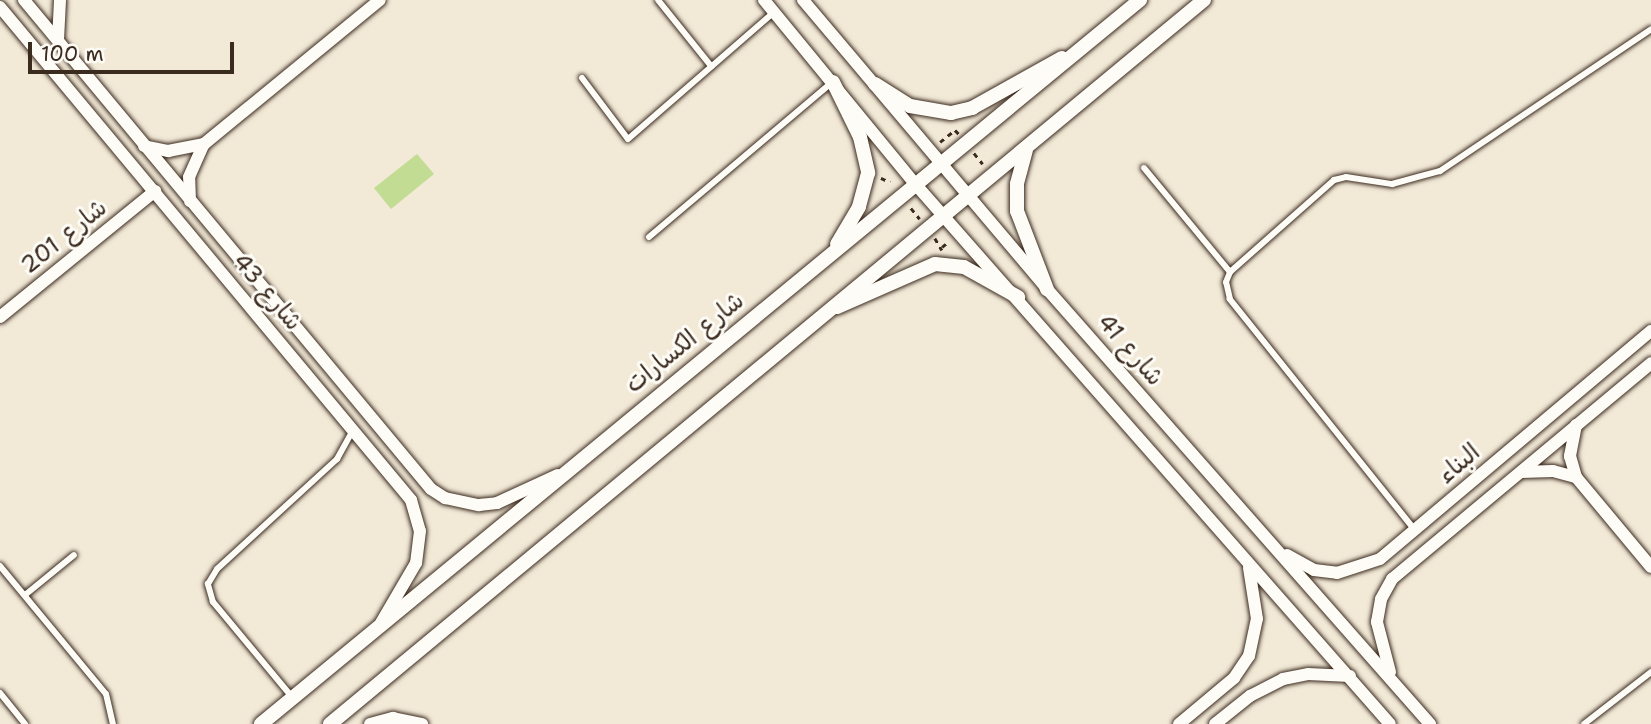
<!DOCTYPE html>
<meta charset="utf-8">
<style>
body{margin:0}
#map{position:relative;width:1651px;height:724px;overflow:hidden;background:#fdfcf7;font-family:"Shantell Sans","Playpen Sans Arabic",sans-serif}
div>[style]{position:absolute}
.built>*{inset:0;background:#f2e9d7}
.green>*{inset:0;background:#c2dc93}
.path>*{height:2.5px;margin-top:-1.25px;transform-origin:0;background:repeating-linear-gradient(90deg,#3b2a1e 0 5px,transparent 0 10px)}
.roads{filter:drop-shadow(0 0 2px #3b2a1e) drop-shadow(0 0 2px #3b2a1e)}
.service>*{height:6px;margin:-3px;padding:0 3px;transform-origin:3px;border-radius:3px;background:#fdfcf7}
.minor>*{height:12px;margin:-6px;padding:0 6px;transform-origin:6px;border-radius:6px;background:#fdfcf7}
.tertiary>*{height:14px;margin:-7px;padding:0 7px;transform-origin:7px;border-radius:7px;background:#fdfcf7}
span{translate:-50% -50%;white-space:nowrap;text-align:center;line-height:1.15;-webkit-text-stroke:6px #fdfcf7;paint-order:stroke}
.street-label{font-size:24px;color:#3b2a1e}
.scale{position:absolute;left:28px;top:42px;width:206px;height:32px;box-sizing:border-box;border:4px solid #3b2a1e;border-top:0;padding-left:9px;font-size:21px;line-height:24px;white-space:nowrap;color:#3b2a1e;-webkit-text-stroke:5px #fdfcf7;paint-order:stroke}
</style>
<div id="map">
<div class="built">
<i style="clip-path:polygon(0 0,1651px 0,1651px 724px,0 724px)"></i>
</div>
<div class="green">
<i style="clip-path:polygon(417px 154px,434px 174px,391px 209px,374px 188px)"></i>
</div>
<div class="path">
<i style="left:940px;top:142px;width:19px;rotate:-39deg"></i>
<i style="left:955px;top:130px;width:6px;rotate:45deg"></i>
<i style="left:974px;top:153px;width:14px;rotate:51deg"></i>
<i style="left:881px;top:178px;width:10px;rotate:24deg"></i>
<i style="left:911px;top:208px;width:14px;rotate:51deg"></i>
<i style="left:935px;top:238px;width:14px;rotate:60deg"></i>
<i style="left:942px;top:247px;width:8px;rotate:-40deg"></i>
</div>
<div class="roads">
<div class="service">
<i style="left:658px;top:0;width:85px;rotate:51.2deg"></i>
<i style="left:582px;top:78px;width:76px;rotate:53deg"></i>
<i style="left:628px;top:139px;width:194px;rotate:-41deg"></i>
<i style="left:1144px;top:168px;width:135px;rotate:50.4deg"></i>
<i style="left:649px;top:237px;width:238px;rotate:-40.2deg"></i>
<i style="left:1414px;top:529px;width:295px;rotate:-128.7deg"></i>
<i style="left:1230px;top:299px;width:17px;rotate:-103deg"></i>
<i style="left:1226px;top:282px;width:11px;rotate:-68deg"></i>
<i style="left:1230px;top:272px;width:139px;rotate:-41.5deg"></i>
<i style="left:1334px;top:180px;width:12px;rotate:-14deg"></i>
<i style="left:1346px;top:177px;width:47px;rotate:8.7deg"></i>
<i style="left:1392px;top:184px;width:50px;rotate:-15.2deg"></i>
<i style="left:1440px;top:171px;width:254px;rotate:-33.9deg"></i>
<i style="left:0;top:566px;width:166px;rotate:50.4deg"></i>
<i style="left:106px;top:694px;width:31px;rotate:77deg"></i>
<i style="left:25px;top:595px;width:63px;rotate:-39.2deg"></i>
<i style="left:0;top:693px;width:40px;rotate:51deg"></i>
<i style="left:292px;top:697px;width:124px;rotate:-129.7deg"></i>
<i style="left:213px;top:602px;width:19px;rotate:-106deg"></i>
<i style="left:208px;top:584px;width:17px;rotate:-59deg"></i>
<i style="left:217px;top:569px;width:163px;rotate:-42.5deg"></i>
<i style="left:337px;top:459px;width:33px;rotate:-61deg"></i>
<i style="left:1584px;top:724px;width:85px;rotate:-37.8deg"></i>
</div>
<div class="minor">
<i style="left:24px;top:0;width:636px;rotate:50.23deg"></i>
<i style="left:431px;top:489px;width:17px;rotate:33deg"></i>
<i style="left:445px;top:498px;width:35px;rotate:12deg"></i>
<i style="left:479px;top:505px;width:18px;rotate:-6deg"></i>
<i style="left:497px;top:503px;width:67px;rotate:-24.7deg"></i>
<i style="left:764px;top:0;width:241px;rotate:50.6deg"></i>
<i style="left:917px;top:186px;width:716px;rotate:48.68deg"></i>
<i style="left:803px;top:0;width:378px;rotate:49.8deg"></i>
<i style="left:1047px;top:289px;width:580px;rotate:48.64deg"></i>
<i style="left:0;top:7px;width:642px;rotate:50.18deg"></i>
<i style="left:411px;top:500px;width:32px;rotate:74deg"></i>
<i style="left:420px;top:531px;width:32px;rotate:97deg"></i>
<i style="left:416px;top:563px;width:69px;rotate:120.3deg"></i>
<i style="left:58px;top:40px;width:40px;rotate:-87.1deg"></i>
<i style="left:144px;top:146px;width:25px;rotate:12deg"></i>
<i style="left:168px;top:151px;width:37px;rotate:-11deg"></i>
<i style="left:190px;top:201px;width:24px;rotate:-92deg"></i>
<i style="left:189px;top:177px;width:36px;rotate:-66deg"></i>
<i style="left:204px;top:144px;width:227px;rotate:-39.3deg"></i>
<i style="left:0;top:317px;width:200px;rotate:-39.1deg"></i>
<i style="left:1576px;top:425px;width:32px;rotate:101deg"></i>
<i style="left:1570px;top:456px;width:22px;rotate:74deg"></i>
<i style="left:1576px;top:477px;width:117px;rotate:50.2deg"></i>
<i style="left:1521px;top:472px;width:32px;rotate:-2deg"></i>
<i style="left:1553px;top:471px;width:24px;rotate:15deg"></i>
<i style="left:1287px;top:555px;width:31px;rotate:29deg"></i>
<i style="left:1314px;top:570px;width:23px;rotate:7deg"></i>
<i style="left:1337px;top:573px;width:45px;rotate:-18deg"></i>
<i style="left:1380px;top:559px;width:354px;rotate:-40.1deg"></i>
<i style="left:1390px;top:672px;width:52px;rotate:-104.6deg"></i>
<i style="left:1377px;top:622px;width:23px;rotate:-80deg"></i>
<i style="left:1381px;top:599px;width:23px;rotate:-61deg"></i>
<i style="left:1392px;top:579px;width:337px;rotate:-39.8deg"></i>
<i style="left:370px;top:724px;width:24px;rotate:-15deg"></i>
<i style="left:393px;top:718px;width:30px;rotate:12deg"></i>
<i style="left:1179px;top:724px;width:72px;rotate:-39.9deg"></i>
<i style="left:1234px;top:678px;width:27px;rotate:-56deg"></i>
<i style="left:1249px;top:656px;width:38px;rotate:-78deg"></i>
<i style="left:1257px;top:619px;width:52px;rotate:-98.9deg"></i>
<i style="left:1215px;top:724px;width:45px;rotate:-38.7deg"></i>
<i style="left:1250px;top:696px;width:37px;rotate:-27deg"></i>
<i style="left:1283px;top:679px;width:25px;rotate:-11deg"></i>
<i style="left:1308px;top:674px;width:42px;rotate:2.7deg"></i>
</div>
<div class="tertiary">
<i style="left:833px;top:82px;width:61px;rotate:63.9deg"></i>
<i style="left:860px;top:137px;width:37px;rotate:77deg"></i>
<i style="left:868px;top:173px;width:35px;rotate:105deg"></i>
<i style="left:859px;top:207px;width:43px;rotate:120.7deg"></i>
<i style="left:875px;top:84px;width:41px;rotate:32.2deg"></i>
<i style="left:910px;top:106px;width:42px;rotate:9.7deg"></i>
<i style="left:951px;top:113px;width:22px;rotate:-13deg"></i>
<i style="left:972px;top:108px;width:103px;rotate:-29.1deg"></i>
<i style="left:1026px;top:150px;width:35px;rotate:105deg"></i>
<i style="left:1017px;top:184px;width:27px;rotate:90deg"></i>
<i style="left:1017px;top:211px;width:84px;rotate:69deg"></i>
<i style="left:837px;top:307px;width:107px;rotate:-23.7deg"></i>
<i style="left:935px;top:264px;width:29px;rotate:6deg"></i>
<i style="left:964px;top:267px;width:62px;rotate:29.1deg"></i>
<i style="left:261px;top:724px;width:1139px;rotate:-39.48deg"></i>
<i style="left:330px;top:724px;width:1135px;rotate:-39.64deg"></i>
</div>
</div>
<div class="street-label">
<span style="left:64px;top:237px;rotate:-39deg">شارع 201</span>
<span style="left:267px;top:292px;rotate:50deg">شارع 43</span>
<span style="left:685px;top:343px;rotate:-39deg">شارع الكسارات</span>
<span style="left:1130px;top:350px;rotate:49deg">شارع 41</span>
<span style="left:1459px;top:464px;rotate:-40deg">البناء</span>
</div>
<div class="scale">100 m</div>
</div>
